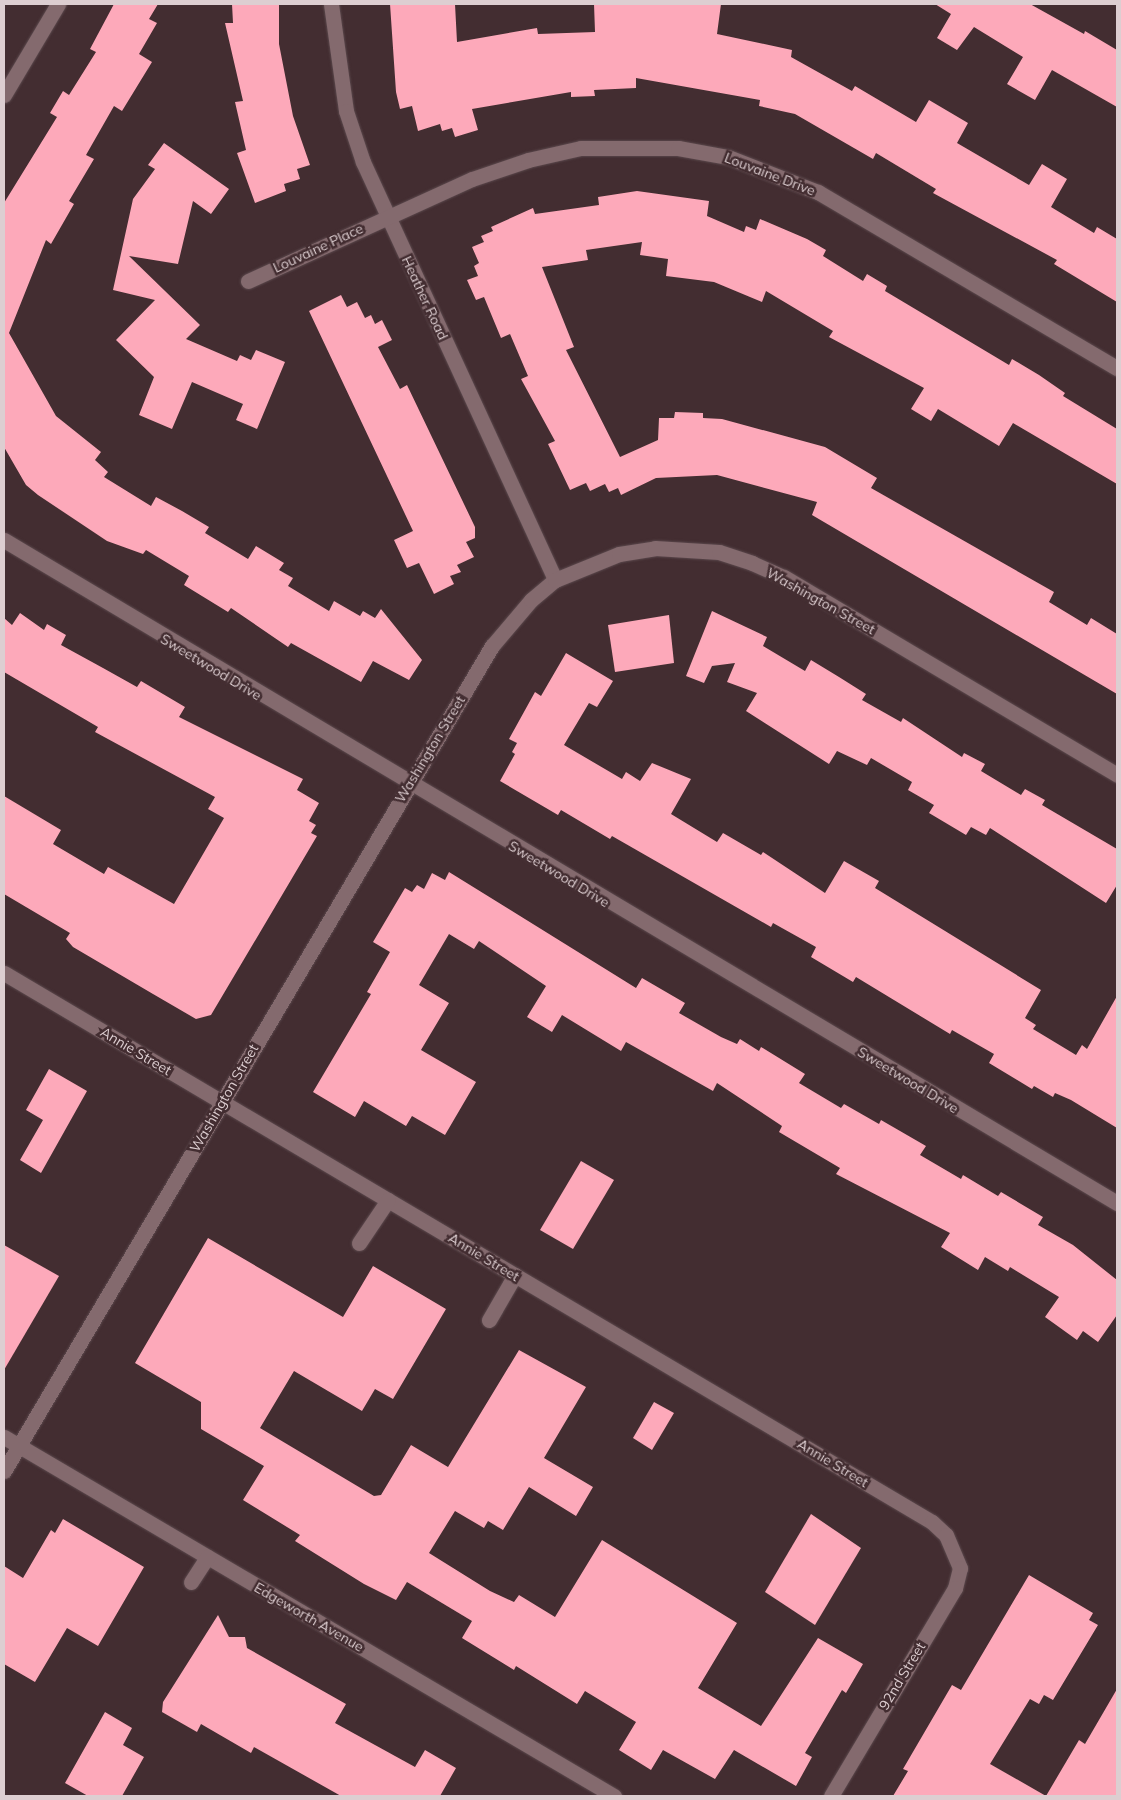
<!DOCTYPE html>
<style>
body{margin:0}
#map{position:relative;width:1121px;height:1800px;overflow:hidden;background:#432d31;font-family:Mulish,sans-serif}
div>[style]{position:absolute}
.building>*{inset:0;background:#fda9ba}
.roads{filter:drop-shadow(0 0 1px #5b494d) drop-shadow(0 0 1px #5b494d)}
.minor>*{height:15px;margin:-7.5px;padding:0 7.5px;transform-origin:7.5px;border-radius:7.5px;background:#846a6e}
span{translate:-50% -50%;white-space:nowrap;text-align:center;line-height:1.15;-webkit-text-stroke:5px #432d31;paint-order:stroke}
.street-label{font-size:14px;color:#ddced1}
.frame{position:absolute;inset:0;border:5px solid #ddced1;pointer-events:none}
</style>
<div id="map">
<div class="building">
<i style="clip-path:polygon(114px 4px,158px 4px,149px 19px,157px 23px,139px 54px,152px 62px,122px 111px,114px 106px,86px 155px,94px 159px,69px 201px,74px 204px,51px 244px,46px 240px,9px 333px,56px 416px,101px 452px,95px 460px,108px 472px,104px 477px,151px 506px,156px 497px,182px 511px,209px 527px,205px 533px,248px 559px,256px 546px,284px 563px,279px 570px,293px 578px,288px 586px,329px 611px,334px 601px,360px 616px,363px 611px,375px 618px,381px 609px,422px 660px,409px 680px,373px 661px,361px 682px,291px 643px,288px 647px,231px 608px,228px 612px,184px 585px,189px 576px,146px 550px,143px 554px,107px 541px,38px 495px,26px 485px,4px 447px,4px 203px,57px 117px,50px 113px,63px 91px,69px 95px,96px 52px,90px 49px)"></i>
<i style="clip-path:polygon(232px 4px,279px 4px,279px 44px,293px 116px,310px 165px,297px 169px,300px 179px,284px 184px,286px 191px,255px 203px,237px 153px,246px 150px,235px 102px,243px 101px,225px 23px,233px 23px)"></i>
<i style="clip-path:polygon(390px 4px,455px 4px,457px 42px,537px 28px,538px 34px,595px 32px,594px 4px,721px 4px,717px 34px,792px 50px,791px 57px,852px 91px,855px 86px,916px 122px,929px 100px,968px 123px,957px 143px,1029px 185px,1042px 164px,1067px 179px,1051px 207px,1094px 233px,1097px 227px,1117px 239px,1117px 302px,1054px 264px,1057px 260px,933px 193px,936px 189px,876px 153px,873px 159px,795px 114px,759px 106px,760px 100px,636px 78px,636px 88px,594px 90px,595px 96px,571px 97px,571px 92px,472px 109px,478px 130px,455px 137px,452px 128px,442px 131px,440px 124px,418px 131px,412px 106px,400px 109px,396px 92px)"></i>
<i style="clip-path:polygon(935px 4px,1030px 4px,1084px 34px,1085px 31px,1117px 50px,1117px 107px,1052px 70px,1035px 100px,1007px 84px,1023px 57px,974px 27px,957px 50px,937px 38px,951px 14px)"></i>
<i style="clip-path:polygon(164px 143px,229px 189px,211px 214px,193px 201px,178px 264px,129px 256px,200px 325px,186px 339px,237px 361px,240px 355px,251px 360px,256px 350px,285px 362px,257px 429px,236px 420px,243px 404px,192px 382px,172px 429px,139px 415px,154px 377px,116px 340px,155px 300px,113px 290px,133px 199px,155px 169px,148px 165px)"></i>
<i style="clip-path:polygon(637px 191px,709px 201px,707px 216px,744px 232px,746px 226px,756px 230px,760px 219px,807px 239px,826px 250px,823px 256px,863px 281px,867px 274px,887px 286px,885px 291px,1009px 365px,1012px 359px,1039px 375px,1065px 393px,1063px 396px,1117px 429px,1117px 484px,1013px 423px,999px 446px,938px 409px,931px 421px,911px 409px,924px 388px,829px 337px,833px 331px,766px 291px,762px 302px,714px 282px,666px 276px,668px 259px,640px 255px,642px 242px,586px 250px,588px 260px,542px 267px,574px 347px,566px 350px,620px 457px,658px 440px,659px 418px,674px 418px,675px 412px,703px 413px,703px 418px,722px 419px,825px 447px,877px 478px,871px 488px,1054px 592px,1049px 602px,1087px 625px,1091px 618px,1117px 634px,1117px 694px,812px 515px,817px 502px,717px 475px,656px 478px,621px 495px,618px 488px,609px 492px,605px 484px,590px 491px,586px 483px,570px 490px,548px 444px,555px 441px,521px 379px,528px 376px,510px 334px,501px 338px,484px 297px,476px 300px,467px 280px,478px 276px,474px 266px,479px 263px,472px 247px,484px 242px,481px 236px,493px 231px,491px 227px,533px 208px,535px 214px,599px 205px,598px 197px)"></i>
<i style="clip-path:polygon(341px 295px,347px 307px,357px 302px,365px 318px,371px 315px,375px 324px,382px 320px,392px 340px,378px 347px,400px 389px,407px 385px,475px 527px,475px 538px,466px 542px,474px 557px,457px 565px,461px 572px,450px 576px,454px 584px,434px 594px,419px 563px,407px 568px,394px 540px,413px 531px,309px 311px)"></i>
<i style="clip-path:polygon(712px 611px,767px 637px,763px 646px,805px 671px,811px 660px,839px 677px,866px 694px,862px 700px,901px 722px,903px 718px,962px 757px,964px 753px,985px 764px,981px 771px,1021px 795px,1025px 789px,1045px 800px,1042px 805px,1117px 849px,1117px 885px,1106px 903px,990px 828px,986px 835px,971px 827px,966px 835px,929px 813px,934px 805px,908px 790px,912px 782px,871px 758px,867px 765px,837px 751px,829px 764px,746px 711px,757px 693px,727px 682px,735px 663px,712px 666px,704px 683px,686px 676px)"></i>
<i style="clip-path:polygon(20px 613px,44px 630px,47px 624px,66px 635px,61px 645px,103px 668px,137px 687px,141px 681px,185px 707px,179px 717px,303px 779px,297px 790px,319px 803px,309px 821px,316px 825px,311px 833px,317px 836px,211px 1015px,196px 1019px,153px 994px,73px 947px,66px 939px,70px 933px,4px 894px,4px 796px,61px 830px,53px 844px,104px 874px,108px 867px,174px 904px,224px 818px,208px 809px,215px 797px,95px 732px,98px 727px,4px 672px,4px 618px,12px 625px)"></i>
<i style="clip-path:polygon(669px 615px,674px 663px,615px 672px,608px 625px)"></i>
<i style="clip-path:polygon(566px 653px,613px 681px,597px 707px,589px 703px,564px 745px,622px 779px,626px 772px,640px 781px,652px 763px,691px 779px,671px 814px,717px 842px,723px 833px,761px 855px,763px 852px,825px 893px,844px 861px,879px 881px,875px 888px,1041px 990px,1025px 1018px,1036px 1025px,1033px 1029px,1076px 1055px,1082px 1045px,1087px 1049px,1117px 996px,1117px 1128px,1071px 1100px,1055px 1093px,1053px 1097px,1034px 1086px,1032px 1089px,989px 1063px,994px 1054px,952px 1030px,950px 1034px,856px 977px,853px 982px,811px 957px,816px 947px,773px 923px,771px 927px,612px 836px,610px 839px,561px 810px,558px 815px,500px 781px,515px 754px,512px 752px,517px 743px,509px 739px,535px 692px,541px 696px)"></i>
<i style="clip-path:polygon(449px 872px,636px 988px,642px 978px,685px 1003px,679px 1013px,721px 1037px,737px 1044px,740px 1039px,759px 1051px,761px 1047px,805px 1074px,799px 1083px,841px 1108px,844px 1104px,879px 1124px,881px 1120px,926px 1146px,920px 1155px,961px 1179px,963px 1175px,998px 1196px,1001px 1192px,1043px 1217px,1038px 1225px,1073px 1245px,1117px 1280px,1117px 1315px,1098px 1342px,1083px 1331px,1077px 1340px,1045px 1317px,1059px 1297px,1010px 1267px,1008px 1271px,985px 1257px,978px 1270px,941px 1247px,950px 1233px,836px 1174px,840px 1168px,779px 1132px,782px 1126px,717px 1083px,713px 1091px,626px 1042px,621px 1051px,562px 1015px,552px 1032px,527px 1017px,546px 986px,479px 941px,474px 949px,449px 934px,419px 985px,449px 1003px,421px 1050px,476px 1082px,445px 1135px,412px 1116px,406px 1126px,364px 1101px,355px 1117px,313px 1092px,371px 994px,367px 992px,390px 952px,373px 942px,405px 888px,412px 892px,417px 885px,424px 889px,432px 873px,445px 880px)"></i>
<i style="clip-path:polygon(49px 1069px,87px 1091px,41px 1173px,20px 1160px,43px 1120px,26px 1110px)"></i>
<i style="clip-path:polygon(581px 1161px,614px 1180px,573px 1249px,540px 1230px)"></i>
<i style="clip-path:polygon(208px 1238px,343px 1317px,373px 1266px,446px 1309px,393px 1399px,375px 1389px,362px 1411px,294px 1371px,260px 1428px,374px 1496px,381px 1495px,411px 1445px,448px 1467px,519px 1350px,586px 1387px,544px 1458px,593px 1487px,576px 1516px,529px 1487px,503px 1530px,488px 1521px,484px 1528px,455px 1511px,429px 1553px,490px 1591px,514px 1602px,519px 1595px,555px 1617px,602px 1540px,737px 1623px,698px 1688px,761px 1726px,818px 1638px,863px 1664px,846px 1693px,842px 1690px,805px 1753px,812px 1757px,796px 1786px,734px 1750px,715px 1779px,663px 1750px,651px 1770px,619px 1750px,636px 1722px,585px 1691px,577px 1704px,516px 1666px,514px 1670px,462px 1638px,472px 1621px,407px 1582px,396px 1600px,364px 1584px,295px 1541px,300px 1535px,243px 1500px,264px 1466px,201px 1429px,201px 1402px,135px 1363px)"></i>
<i style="clip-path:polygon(4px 1245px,59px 1276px,4px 1370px)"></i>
<i style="clip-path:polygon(654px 1402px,674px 1413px,652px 1450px,633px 1438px)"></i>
<i style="clip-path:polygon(811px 1514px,861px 1548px,815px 1625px,765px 1592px)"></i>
<i style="clip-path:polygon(63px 1519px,144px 1567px,98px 1646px,67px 1628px,35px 1682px,4px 1664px,4px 1566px,23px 1578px,51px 1530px,55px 1533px)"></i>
<i style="clip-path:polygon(1029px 1575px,1093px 1613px,1089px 1620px,1098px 1625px,1053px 1700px,1044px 1695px,1039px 1704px,1030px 1699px,990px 1764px,1046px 1796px,893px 1796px,908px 1771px,903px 1769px,952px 1685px,961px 1690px)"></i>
<i style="clip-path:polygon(218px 1615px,229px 1637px,245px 1637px,247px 1648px,346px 1704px,335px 1723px,415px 1767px,425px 1750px,456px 1768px,440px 1796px,341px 1796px,254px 1747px,251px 1753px,201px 1724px,197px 1732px,162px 1712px,163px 1702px)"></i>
<i style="clip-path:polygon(1117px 1689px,1117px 1796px,1046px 1796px,1079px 1740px,1085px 1744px)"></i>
<i style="clip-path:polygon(105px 1712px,132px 1728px,123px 1745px,144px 1757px,122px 1796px,88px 1796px,65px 1783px)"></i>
</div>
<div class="roads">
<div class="minor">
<i style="left:331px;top:4px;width:108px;rotate:82deg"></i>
<i style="left:346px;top:111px;width:54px;rotate:71.6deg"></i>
<i style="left:363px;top:162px;width:460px;rotate:65.3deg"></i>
<i style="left:4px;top:95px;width:106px;rotate:-59.3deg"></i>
<i style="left:248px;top:281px;width:246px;rotate:-24.5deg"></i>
<i style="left:472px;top:179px;width:59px;rotate:-18.7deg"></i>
<i style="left:528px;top:160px;width:54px;rotate:-12.8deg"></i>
<i style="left:581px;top:148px;width:97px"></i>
<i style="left:678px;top:148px;width:51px;rotate:10.2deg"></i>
<i style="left:728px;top:157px;width:97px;rotate:21.3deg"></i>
<i style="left:818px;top:192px;width:347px;rotate:30.5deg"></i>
<i style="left:4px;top:540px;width:1296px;rotate:30.78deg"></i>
<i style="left:4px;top:973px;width:1078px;rotate:30.61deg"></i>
<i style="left:932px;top:1522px;width:19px;rotate:43deg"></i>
<i style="left:946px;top:1535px;width:36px;rotate:67deg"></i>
<i style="left:960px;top:1568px;width:21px;rotate:104deg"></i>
<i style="left:955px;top:1588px;width:242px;rotate:120.8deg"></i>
<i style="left:359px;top:1243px;width:52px;rotate:-56deg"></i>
<i style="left:489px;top:1320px;width:52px;rotate:-60deg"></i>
<i style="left:4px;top:1437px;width:708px;rotate:30.48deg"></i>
<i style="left:4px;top:1471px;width:959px;rotate:-59.4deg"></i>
<i style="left:492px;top:646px;width:60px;rotate:-49.7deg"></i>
<i style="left:531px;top:600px;width:31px;rotate:-40deg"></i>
<i style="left:555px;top:580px;width:69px;rotate:-22.1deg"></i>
<i style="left:619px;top:554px;width:36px;rotate:-9deg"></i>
<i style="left:655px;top:548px;width:64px;rotate:3.6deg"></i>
<i style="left:719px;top:552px;width:35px;rotate:18deg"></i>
<i style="left:752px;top:563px;width:35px;rotate:24deg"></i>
<i style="left:784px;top:577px;width:387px;rotate:30.7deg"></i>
<i style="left:191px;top:1582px;width:30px;rotate:-57deg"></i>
</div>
</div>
<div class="street-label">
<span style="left:770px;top:174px;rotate:21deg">Louvaine Drive</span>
<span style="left:318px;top:248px;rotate:-25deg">Louvaine Place</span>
<span style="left:425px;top:298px;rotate:65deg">Heather Road</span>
<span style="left:821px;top:601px;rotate:29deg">Washington Street</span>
<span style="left:211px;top:667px;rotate:31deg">Sweetwood Drive</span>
<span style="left:430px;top:749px;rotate:-59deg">Washington Street</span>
<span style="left:559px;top:874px;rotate:31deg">Sweetwood Drive</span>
<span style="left:136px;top:1051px;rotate:31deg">Annie Street</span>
<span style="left:908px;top:1080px;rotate:31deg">Sweetwood Drive</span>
<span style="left:224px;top:1098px;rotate:-60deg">Washington Street</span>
<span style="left:484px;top:1257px;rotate:31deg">Annie Street</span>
<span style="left:833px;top:1463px;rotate:31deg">Annie Street</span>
<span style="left:309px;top:1617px;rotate:30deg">Edgeworth Avenue</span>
<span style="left:902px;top:1676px;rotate:-59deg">92nd Street</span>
</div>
<div class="frame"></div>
</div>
